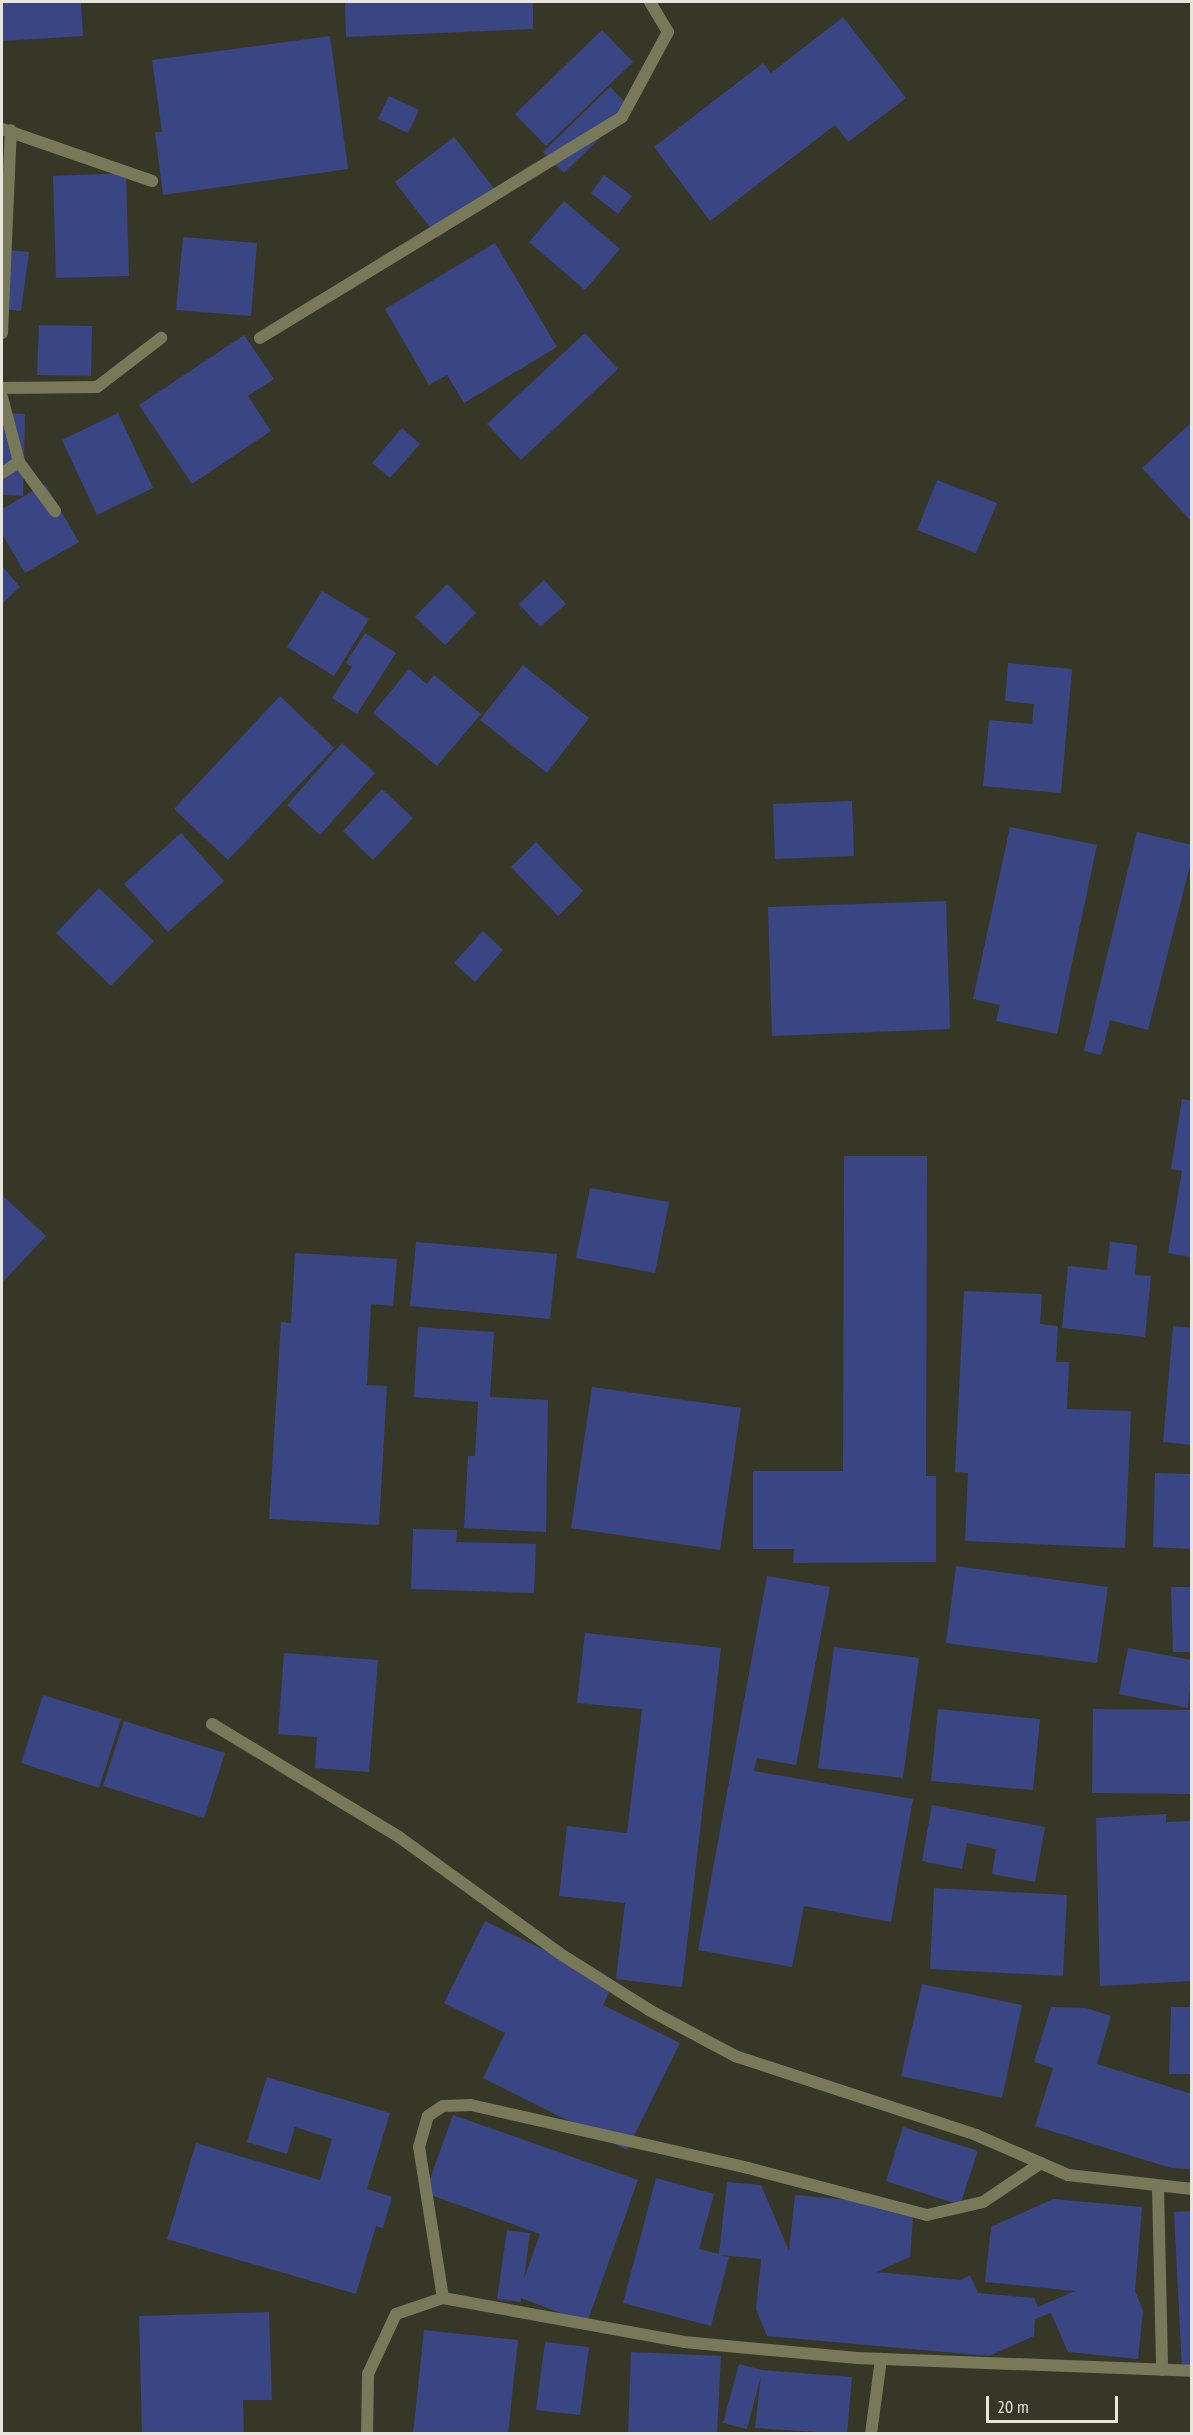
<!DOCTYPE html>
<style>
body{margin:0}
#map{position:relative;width:1193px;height:2435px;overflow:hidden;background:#373728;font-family:"PT Sans Narrow",sans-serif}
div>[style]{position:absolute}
.building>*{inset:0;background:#3a4583}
.minor>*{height:12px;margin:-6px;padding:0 6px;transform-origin:6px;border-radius:6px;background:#787959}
span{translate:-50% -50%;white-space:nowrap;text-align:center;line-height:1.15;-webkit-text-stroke:5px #373728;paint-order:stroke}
.frame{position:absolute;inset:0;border:3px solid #e6e6dd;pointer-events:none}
.scale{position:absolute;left:986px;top:2396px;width:132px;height:27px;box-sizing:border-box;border:3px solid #e6e6dd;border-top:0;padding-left:8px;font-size:18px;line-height:21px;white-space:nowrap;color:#e6e6dd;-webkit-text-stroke:4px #373728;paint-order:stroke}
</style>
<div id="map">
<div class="building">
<i style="clip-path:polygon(2px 2px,81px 2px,83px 36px,2px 41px)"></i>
<i style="clip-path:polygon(345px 2px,533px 2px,533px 29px,346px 37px)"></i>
<i style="clip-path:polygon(843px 17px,906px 98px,848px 142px,835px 125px,710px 221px,654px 147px,763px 63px,771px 73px)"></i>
<i style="clip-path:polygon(602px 30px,633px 62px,546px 146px,515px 114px)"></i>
<i style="clip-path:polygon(330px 36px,348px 169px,163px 195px,155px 132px,162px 132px,152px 60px)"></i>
<i style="clip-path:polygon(610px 87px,631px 108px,564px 173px,543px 152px)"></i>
<i style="clip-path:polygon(389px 96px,419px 110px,408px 133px,378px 119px)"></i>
<i style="clip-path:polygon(454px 137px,497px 192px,438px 238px,395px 182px)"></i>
<i style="clip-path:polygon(126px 173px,129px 276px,56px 278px,53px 176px)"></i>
<i style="clip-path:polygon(2px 174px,15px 175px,6px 250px,29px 252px,21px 311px,2px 309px)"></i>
<i style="clip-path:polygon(604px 175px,632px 196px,618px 214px,591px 193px)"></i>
<i style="clip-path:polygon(564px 201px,620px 249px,585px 290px,529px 242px)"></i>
<i style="clip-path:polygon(183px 237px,257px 243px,251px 316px,176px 310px)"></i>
<i style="clip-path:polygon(495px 243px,557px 347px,464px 403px,447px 375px,429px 385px,385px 309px)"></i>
<i style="clip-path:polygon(39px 325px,92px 326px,91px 376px,37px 375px)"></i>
<i style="clip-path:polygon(585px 333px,618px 369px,521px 460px,487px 424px)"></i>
<i style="clip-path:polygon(244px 335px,274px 379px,248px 396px,271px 431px,192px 484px,139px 405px)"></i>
<i style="clip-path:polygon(2px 413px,25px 414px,23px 496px,2px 495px)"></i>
<i style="clip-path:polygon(118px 413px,153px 488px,97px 515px,62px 440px)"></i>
<i style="clip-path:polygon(1192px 422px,1192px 522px,1142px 468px)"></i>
<i style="clip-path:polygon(402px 428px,420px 444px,390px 478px,372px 463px)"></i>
<i style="clip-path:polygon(937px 480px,997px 503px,976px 553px,917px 530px)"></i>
<i style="clip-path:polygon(45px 484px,79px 542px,25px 573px,2px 534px,2px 509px)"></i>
<i style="clip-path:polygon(2px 566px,20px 587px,2px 604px)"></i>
<i style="clip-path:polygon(544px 580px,566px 604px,540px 627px,519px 604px)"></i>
<i style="clip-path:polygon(447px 584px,476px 613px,445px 645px,415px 617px)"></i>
<i style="clip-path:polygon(322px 591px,369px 619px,334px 676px,287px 647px)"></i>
<i style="clip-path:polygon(365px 633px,396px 653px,357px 714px,332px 698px,352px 667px,346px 663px)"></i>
<i style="clip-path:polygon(1008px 663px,1072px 669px,1061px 793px,983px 786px,989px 720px,1032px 724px,1034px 704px,1005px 701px)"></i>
<i style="clip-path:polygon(523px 665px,589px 718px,547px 773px,480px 720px)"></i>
<i style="clip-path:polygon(409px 669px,427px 684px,434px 675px,481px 714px,437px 766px,373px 713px)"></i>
<i style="clip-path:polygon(280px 696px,334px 748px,228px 860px,174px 809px)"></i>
<i style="clip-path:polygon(342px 743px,375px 773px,320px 835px,287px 805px)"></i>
<i style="clip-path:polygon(382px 789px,413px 818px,373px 860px,343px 831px)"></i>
<i style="clip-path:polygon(852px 801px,854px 856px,775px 859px,773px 804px)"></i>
<i style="clip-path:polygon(1010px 827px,1097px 845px,1057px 1034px,996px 1021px,1000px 1005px,973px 999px)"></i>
<i style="clip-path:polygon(1137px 832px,1192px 845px,1192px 858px,1148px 1030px,1110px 1020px,1101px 1055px,1084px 1051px)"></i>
<i style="clip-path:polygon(181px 833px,224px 881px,168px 932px,124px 884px)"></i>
<i style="clip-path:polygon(536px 842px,583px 891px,558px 916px,511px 867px)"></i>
<i style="clip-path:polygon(99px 888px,154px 941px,111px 986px,56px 933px)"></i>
<i style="clip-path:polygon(946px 901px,950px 1029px,772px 1036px,768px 907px)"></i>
<i style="clip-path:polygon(483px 931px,503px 950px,475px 982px,454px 963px)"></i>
<i style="clip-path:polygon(1182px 1099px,1192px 1101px,1192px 1257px,1168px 1253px,1182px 1171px,1171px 1169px)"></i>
<i style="clip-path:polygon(844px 1156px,927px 1156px,926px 1476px,936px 1476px,936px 1562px,793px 1563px,794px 1549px,753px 1549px,753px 1471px,843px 1471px)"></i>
<i style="clip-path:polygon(590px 1188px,669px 1202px,655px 1273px,576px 1258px)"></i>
<i style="clip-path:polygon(2px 1195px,46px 1236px,2px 1283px)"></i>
<i style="clip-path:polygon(416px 1242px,557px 1254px,550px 1319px,410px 1306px)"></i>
<i style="clip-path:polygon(1110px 1242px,1137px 1245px,1135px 1275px,1151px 1276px,1145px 1337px,1062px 1328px,1068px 1266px,1107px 1270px)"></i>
<i style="clip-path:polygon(295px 1253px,397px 1259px,393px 1306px,371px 1304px,367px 1385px,387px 1386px,379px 1525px,269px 1519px,281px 1322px,291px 1323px)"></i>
<i style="clip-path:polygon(964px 1291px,1042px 1294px,1040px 1324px,1058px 1326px,1056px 1362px,1069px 1362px,1067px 1409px,1131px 1411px,1125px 1548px,965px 1541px,968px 1473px,955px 1472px)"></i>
<i style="clip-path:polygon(1173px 1326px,1192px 1328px,1192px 1445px,1163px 1442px)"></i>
<i style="clip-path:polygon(418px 1327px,494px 1332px,490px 1397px,548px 1400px,546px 1532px,464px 1528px,468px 1456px,475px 1456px,478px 1402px,414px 1397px)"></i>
<i style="clip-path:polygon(592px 1387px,741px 1408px,720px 1550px,571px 1528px)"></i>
<i style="clip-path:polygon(1155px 1473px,1192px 1474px,1192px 1549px,1153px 1547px)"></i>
<i style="clip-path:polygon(413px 1529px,457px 1530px,456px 1542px,536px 1544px,534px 1593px,411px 1589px)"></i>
<i style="clip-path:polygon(956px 1566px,1108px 1587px,1097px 1663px,946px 1643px)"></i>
<i style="clip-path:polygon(767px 1576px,830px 1587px,796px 1765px,757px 1758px,754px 1771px,913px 1799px,891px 1922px,804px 1906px,792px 1967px,698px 1950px)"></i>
<i style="clip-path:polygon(1171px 1587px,1192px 1587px,1192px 1652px,1173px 1652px)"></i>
<i style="clip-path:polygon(585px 1633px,721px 1648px,682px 1987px,616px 1979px,625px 1903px,559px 1896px,567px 1826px,627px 1833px,642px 1709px,577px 1703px)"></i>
<i style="clip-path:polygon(834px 1647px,919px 1658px,903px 1778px,818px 1768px)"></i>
<i style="clip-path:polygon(1128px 1648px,1192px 1660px,1188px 1708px,1119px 1694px)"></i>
<i style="clip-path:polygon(284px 1653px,378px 1660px,369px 1772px,315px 1768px,317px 1737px,278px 1734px)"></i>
<i style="clip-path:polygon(43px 1695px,121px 1719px,99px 1788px,21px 1763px)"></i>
<i style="clip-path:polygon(938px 1709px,1040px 1719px,1033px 1790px,931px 1781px)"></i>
<i style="clip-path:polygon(1093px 1709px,1192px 1710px,1192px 1794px,1092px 1793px)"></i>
<i style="clip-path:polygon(124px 1721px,225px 1753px,204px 1818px,103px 1786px)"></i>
<i style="clip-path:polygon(932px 1805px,1045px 1827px,1035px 1882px,992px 1874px,996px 1849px,967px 1843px,962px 1869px,922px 1861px)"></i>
<i style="clip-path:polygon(1166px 1814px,1166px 1822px,1192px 1821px,1192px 1981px,1100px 1986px,1096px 1818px)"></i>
<i style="clip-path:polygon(934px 1888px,1067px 1895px,1063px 1976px,930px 1969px)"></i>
<i style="clip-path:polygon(485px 1921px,613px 1984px,603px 2005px,680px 2043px,627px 2150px,483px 2078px,505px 2033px,444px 2003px)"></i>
<i style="clip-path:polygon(922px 1984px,1022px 2005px,1002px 2098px,901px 2076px)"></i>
<i style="clip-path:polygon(1051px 2007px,1086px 2008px,1111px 2016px,1097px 2064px,1192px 2094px,1192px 2169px,1171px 2168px,1035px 2126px,1053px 2068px,1034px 2062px)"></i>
<i style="clip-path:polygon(1171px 2007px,1192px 2007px,1192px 2074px,1169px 2074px)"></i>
<i style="clip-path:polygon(267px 2077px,390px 2113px,367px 2189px,392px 2197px,383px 2228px,376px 2226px,356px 2294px,167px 2239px,196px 2143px,320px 2180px,332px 2139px,295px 2127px,287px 2154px,247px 2142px)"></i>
<i style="clip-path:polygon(453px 2115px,638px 2180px,587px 2323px,521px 2298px,521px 2302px,497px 2299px,507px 2230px,530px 2233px,524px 2279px,540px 2234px,425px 2193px)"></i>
<i style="clip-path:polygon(903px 2127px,978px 2151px,960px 2205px,886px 2181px)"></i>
<i style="clip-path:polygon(656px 2178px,714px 2194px,699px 2249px,719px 2254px,727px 2182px,761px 2185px,789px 2251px,795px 2195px,914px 2206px,910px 2257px,876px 2272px,961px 2280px,970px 2275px,978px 2293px,1034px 2298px,1038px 2307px,1075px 2291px,985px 2282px,991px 2227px,1053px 2199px,1142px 2207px,1135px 2291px,1143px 2311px,1138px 2359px,1068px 2352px,1051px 2313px,1035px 2319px,1034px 2336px,989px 2356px,767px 2336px,756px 2309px,761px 2259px,720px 2255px,729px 2257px,711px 2326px,623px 2303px)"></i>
<i style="clip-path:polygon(1192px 2211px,1192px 2370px,1182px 2370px,1174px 2212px)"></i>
<i style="clip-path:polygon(269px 2312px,272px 2400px,243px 2400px,244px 2434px,142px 2434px,139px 2316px)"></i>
<i style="clip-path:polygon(424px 2330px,518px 2340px,508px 2434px,413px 2434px)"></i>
<i style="clip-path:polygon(545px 2342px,589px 2347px,580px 2415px,536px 2410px)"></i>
<i style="clip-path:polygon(631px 2352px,721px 2356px,717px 2434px,628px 2434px)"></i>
<i style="clip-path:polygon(739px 2364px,762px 2370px,852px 2377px,847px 2434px,755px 2428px,761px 2376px,747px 2429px,723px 2423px)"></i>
</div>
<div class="minor">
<i style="left:2px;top:129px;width:159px;rotate:19.1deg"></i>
<i style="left:2px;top:333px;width:203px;rotate:-87.5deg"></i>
<i style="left:260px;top:338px;width:424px;rotate:-31.4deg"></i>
<i style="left:622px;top:117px;width:97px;rotate:-61.6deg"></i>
<i style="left:668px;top:32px;width:35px;rotate:-121deg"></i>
<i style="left:2px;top:388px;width:95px;rotate:-0.6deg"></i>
<i style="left:97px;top:387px;width:81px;rotate:-37.4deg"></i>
<i style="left:2px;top:397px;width:67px;rotate:75.3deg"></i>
<i style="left:19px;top:462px;width:61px;rotate:53.7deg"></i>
<i style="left:2px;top:473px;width:20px;rotate:-33deg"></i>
<i style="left:212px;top:1724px;width:218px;rotate:31.1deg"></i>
<i style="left:399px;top:1837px;width:198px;rotate:35.9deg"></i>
<i style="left:559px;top:1953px;width:107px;rotate:32.3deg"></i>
<i style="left:649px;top:2010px;width:98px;rotate:28.1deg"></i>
<i style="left:735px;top:2056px;width:254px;rotate:18.1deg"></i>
<i style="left:976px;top:2135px;width:100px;rotate:23.5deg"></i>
<i style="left:1068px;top:2175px;width:125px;rotate:6.4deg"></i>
<i style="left:1158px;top:2187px;width:183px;rotate:88.7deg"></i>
<i style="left:443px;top:2298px;width:153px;rotate:-99deg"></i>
<i style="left:419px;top:2147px;width:32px;rotate:-74deg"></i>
<i style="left:428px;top:2116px;width:18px;rotate:-34deg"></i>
<i style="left:443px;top:2106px;width:28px;rotate:-2deg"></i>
<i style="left:471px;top:2105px;width:284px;rotate:12.8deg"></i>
<i style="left:748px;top:2168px;width:185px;rotate:14.7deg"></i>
<i style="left:927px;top:2215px;width:57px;rotate:-13.1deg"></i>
<i style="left:983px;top:2202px;width:70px;rotate:-33.9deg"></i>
<i style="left:367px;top:2434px;width:60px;rotate:-89deg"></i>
<i style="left:368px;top:2374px;width:66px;rotate:-65deg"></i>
<i style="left:396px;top:2314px;width:50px;rotate:-18.8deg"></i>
<i style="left:443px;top:2298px;width:245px;rotate:10.3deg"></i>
<i style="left:684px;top:2342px;width:174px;rotate:5.3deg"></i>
<i style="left:857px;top:2358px;width:335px;rotate:2.2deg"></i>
<i style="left:871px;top:2434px;width:76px;rotate:-82.4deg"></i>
</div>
<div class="frame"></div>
<div class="scale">20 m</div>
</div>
